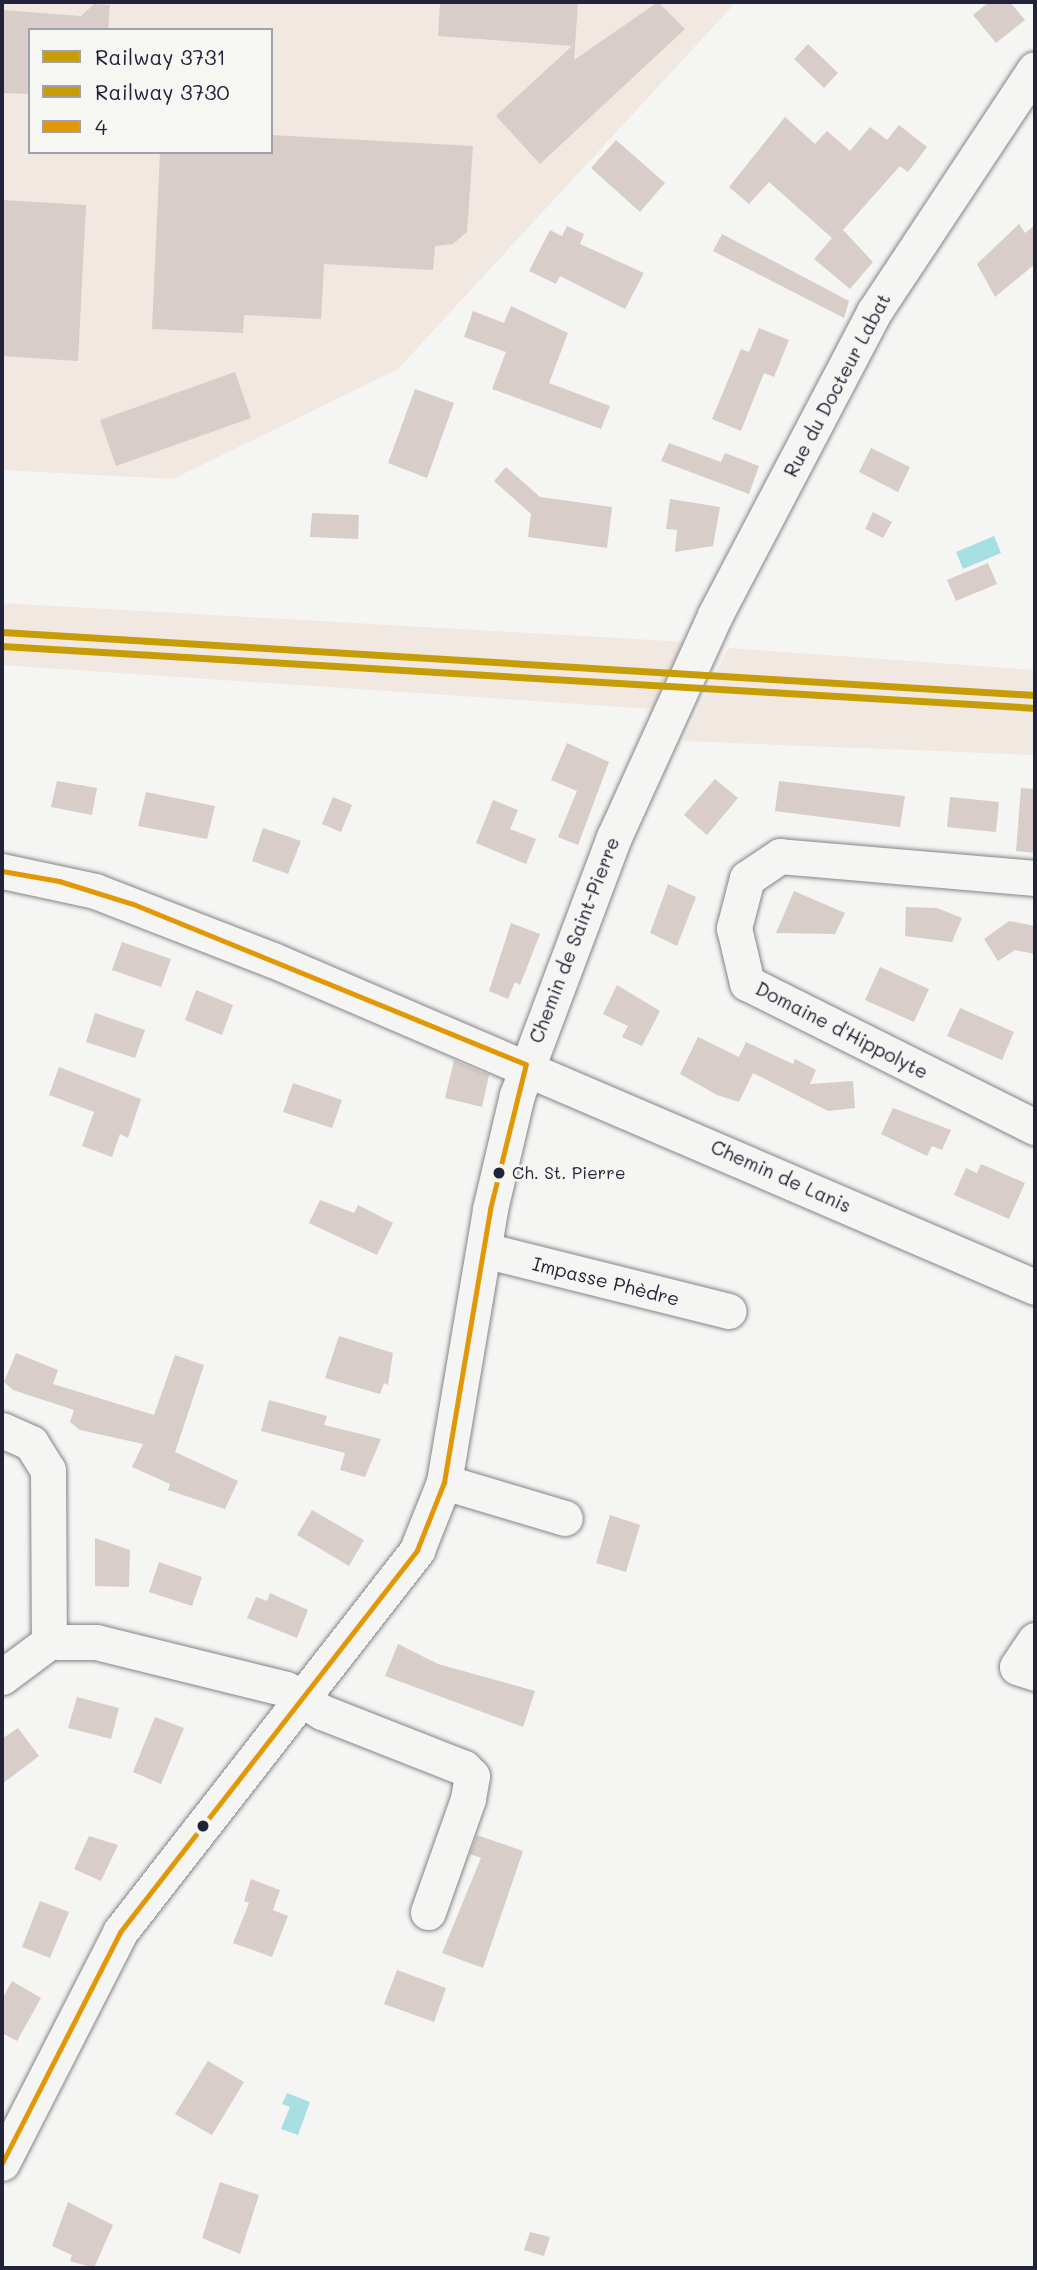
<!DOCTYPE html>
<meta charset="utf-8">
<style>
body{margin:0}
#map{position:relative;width:1037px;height:2270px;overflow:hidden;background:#f5f5f3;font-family:Mali,sans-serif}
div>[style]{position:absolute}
.built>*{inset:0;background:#f1e8e2}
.water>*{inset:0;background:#a7dfe3}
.building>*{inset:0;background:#d8cdc8}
.roads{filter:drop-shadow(0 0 2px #858589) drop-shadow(0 0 2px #858589)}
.minor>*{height:35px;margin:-17.5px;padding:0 17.5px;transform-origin:17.5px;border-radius:17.5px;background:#f5f5f3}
.bus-1>*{height:5px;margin:-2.5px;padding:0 2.5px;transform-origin:2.5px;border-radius:2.5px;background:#e29806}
.rail-1>*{height:7px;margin:-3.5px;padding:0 3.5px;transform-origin:3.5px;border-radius:3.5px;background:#c69d06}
.rail-2>*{height:7px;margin:-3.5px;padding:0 3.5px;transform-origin:3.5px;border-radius:3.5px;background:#c69d06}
.dots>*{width:19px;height:19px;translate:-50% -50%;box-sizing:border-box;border:4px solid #f6f6f2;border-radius:50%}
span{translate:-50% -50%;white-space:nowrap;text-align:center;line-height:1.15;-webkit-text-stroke:5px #f6f6f2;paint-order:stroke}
.bus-label{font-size:17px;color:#22223b}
.left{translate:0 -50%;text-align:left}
.street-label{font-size:19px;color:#22223b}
.frame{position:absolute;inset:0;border:4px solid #22223b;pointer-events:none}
.legend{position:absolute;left:28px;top:28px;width:245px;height:126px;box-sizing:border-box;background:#f6f6f2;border:2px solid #a1a1a9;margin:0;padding:9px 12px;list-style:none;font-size:21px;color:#22223b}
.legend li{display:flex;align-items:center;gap:14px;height:35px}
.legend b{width:35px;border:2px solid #a1a1a9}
</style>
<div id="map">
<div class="built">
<i style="clip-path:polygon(evenodd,2px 2px,736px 2px,398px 369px,173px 479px,2px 470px,2px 2px,30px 30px,271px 30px,271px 152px,30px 152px,30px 30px)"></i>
<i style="clip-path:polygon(2px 603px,687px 642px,653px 709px,2px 665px)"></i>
<i style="clip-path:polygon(728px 648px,1035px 670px,1035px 755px,683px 741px)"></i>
</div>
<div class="water">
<i style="clip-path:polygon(994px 536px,1001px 553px,963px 569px,956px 552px)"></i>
<i style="clip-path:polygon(287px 2093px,310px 2102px,298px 2135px,281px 2129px,290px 2107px,282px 2104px)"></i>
</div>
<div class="building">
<i style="clip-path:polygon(440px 2px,578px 2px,574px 60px,658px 2px,685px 29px,540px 164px,496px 116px,572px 46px,438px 36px)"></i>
<i style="clip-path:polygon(989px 2px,1010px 2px,1025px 20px,996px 43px,973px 15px)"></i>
<i style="clip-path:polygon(94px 4px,110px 5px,108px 30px,30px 30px,30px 94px,2px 93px,2px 10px,81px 16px)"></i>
<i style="clip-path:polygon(808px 44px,838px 73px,824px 88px,794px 59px)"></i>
<i style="clip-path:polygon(785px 117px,815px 144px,827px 131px,850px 151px,870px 127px,887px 140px,899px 125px,927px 147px,908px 172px,900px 166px,843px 230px,873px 262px,850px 289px,814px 259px,832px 238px,769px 182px,749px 204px,729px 187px)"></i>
<i style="clip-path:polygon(271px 135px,473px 146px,467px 232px,453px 244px,435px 246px,433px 270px,324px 264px,321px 319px,244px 315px,243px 333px,152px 329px,160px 152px,271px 152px)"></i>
<i style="clip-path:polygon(616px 140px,665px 183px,640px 212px,591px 168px)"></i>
<i style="clip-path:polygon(2px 200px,86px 205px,78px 361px,2px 356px)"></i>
<i style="clip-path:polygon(1019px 224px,1025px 233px,1035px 225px,1035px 264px,995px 297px,977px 264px)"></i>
<i style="clip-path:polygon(567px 226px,584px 234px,580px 244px,644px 273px,625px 309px,560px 276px,556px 284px,529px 271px,550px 230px,562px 236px)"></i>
<i style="clip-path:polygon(722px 234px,849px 301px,844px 318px,713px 251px)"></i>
<i style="clip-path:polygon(511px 306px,568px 333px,549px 383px,610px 406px,601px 429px,492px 389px,506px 352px,464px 337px,473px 311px,504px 323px)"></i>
<i style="clip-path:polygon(759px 328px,789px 340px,774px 377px,764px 373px,741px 431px,712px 419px,741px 349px,749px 352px)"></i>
<i style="clip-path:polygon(235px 372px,251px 418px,116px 466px,100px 420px)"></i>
<i style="clip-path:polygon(415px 389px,454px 403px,427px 478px,388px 463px)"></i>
<i style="clip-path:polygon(669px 443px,721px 462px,725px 453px,759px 466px,749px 494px,661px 461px)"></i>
<i style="clip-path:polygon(871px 448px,910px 467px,898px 492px,859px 472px)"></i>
<i style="clip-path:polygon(506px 467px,540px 497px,612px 507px,607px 548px,528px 537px,531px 514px,494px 481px)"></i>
<i style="clip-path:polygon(670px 499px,720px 507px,713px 546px,675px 552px,677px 530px,666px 529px)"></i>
<i style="clip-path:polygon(873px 512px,892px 522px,883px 538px,865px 529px)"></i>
<i style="clip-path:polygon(312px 513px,359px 515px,358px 539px,310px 537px)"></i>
<i style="clip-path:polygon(988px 563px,997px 584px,956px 601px,947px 580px)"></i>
<i style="clip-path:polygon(567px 743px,609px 762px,578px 845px,558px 837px,577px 791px,551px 780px)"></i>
<i style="clip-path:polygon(715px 779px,738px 798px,707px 835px,684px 815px)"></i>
<i style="clip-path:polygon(57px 781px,97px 788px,92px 815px,51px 807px)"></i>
<i style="clip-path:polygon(779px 781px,905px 796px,900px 827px,775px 811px)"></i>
<i style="clip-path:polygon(1021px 788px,1035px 789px,1035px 853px,1016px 851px)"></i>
<i style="clip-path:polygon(146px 792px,215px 806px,207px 839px,138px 826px)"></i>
<i style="clip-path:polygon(333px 797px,352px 805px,341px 832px,322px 824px)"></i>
<i style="clip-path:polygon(950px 797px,999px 802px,996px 832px,947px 827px)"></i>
<i style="clip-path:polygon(493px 800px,518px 810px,510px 829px,536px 839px,526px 864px,476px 843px)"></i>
<i style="clip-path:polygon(263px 828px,301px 841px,288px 874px,252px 861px)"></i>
<i style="clip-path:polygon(668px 884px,696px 897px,677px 946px,650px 933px)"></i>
<i style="clip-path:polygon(794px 891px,845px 913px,835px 934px,776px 933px)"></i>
<i style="clip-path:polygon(906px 907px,937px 908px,962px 918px,952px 942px,905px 936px)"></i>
<i style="clip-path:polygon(1009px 921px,1035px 926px,1035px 954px,1015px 950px,998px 961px,984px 939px)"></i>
<i style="clip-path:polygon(511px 923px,540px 934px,520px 985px,515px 982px,508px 999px,489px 991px)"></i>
<i style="clip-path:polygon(122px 942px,171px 959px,161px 987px,112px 970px)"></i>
<i style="clip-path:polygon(880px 967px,929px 989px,914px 1022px,865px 1000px)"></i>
<i style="clip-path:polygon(617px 985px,660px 1011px,642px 1046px,622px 1037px,628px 1026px,603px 1014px)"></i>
<i style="clip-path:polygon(196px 990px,233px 1005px,222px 1035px,185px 1020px)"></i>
<i style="clip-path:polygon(960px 1008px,1014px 1032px,1002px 1060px,947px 1036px)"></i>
<i style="clip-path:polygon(95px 1013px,145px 1030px,135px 1058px,86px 1042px)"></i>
<i style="clip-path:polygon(698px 1037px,739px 1057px,746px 1042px,793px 1064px,795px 1059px,816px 1070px,810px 1084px,853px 1081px,855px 1108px,828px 1111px,753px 1073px,739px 1102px,717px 1095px,680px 1074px)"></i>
<i style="clip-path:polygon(454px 1060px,489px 1075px,482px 1107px,445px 1098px)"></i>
<i style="clip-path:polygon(59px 1067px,141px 1099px,128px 1138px,120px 1134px,112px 1157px,82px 1146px,94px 1112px,49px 1095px)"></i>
<i style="clip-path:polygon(293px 1083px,342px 1100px,332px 1128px,283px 1112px)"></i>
<i style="clip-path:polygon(893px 1108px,951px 1130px,942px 1150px,932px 1146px,927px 1156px,881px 1134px)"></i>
<i style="clip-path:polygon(981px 1164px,1025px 1183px,1009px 1219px,954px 1195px,966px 1168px,977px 1173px)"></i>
<i style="clip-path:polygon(320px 1200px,354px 1213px,358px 1205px,393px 1223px,377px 1255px,309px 1223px)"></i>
<i style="clip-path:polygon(339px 1336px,393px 1353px,388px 1385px,384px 1383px,380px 1394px,325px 1378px)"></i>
<i style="clip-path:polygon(16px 1353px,58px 1370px,53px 1384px,154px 1415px,175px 1355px,204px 1365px,175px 1452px,238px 1481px,225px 1509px,168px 1490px,170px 1484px,132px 1467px,143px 1444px,80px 1430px,70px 1422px,74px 1410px,13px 1390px,4px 1382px)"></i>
<i style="clip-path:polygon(269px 1400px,327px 1416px,324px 1425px,381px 1439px,365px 1477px,340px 1470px,345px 1453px,261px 1431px)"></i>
<i style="clip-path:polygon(312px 1510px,364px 1540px,349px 1566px,297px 1535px)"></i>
<i style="clip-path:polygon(610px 1515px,640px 1525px,626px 1572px,596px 1563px)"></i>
<i style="clip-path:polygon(95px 1538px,130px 1550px,129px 1587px,95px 1586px)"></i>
<i style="clip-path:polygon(159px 1562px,202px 1577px,192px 1606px,149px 1592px)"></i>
<i style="clip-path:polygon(270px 1593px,308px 1610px,297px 1638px,247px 1618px,256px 1597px,267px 1601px)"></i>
<i style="clip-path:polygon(398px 1644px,438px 1664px,535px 1691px,523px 1727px,385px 1676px)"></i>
<i style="clip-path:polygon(77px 1697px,119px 1708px,111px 1739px,68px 1728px)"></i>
<i style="clip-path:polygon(155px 1717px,184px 1728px,161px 1784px,133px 1772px)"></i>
<i style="clip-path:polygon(18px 1728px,39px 1756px,2px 1784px,2px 1739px)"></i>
<i style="clip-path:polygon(477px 1835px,523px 1851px,483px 1968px,442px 1953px,481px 1858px,470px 1854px)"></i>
<i style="clip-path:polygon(89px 1836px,118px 1845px,101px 1881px,74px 1869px)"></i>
<i style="clip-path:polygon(251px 1879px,280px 1890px,273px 1910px,288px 1916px,272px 1957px,233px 1943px,249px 1903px,244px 1901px)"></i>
<i style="clip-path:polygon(40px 1901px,69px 1912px,50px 1958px,22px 1947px)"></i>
<i style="clip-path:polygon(397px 1970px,446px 1988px,434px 2022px,384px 2004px)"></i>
<i style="clip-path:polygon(12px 1981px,41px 1998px,17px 2041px,2px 2033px,2px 1999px)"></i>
<i style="clip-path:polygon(208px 2061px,244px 2082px,212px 2135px,175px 2114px)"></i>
<i style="clip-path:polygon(220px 2182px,259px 2195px,240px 2254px,202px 2238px)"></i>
<i style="clip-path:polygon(68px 2202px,113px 2225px,94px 2268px,70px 2261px,72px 2255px,52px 2246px)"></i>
<i style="clip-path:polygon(530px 2232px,550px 2237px,544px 2256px,524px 2250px)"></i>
</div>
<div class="roads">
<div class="minor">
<i style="left:2px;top:871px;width:95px;rotate:12.1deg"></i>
<i style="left:95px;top:891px;width:191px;rotate:21.2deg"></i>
<i style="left:273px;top:960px;width:829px;rotate:23.23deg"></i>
<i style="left:1035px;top:878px;width:256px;rotate:-175.1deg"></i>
<i style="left:780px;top:856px;width:40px;rotate:146deg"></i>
<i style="left:747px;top:878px;width:52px;rotate:104.6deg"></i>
<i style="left:734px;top:928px;width:57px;rotate:76.7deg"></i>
<i style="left:747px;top:983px;width:322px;rotate:26.6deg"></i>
<i style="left:484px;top:1250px;width:252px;rotate:14deg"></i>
<i style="left:2px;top:1430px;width:32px;rotate:24deg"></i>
<i style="left:31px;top:1443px;width:32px;rotate:58deg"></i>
<i style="left:48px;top:1470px;width:172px;rotate:89.7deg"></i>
<i style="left:444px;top:1482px;width:126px;rotate:16.6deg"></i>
<i style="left:1035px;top:1640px;width:32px;rotate:124deg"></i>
<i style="left:1017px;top:1667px;width:19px;rotate:18deg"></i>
<i style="left:2px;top:1677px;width:59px;rotate:-36.7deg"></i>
<i style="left:49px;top:1642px;width:47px"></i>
<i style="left:96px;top:1642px;width:196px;rotate:13.9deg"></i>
<i style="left:286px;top:1689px;width:43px;rotate:32.6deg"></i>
<i style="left:322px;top:1712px;width:153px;rotate:21.5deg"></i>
<i style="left:464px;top:1768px;width:11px;rotate:45deg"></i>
<i style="left:472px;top:1776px;width:23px;rotate:100deg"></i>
<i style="left:468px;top:1799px;width:120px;rotate:109.5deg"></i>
<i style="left:2px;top:2163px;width:259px;rotate:-62.9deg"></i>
<i style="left:120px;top:1932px;width:484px;rotate:-52.1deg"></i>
<i style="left:417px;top:1550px;width:73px;rotate:-68.3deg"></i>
<i style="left:444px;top:1482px;width:277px;rotate:-80.4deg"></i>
<i style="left:490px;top:1209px;width:117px;rotate:-76.7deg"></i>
<i style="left:517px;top:1095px;width:276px;rotate:-69.4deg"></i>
<i style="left:614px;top:837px;width:244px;rotate:-65.5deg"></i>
<i style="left:715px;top:615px;width:342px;rotate:-62.3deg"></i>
<i style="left:874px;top:312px;width:291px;rotate:-56.5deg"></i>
</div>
</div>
<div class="bus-1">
<i style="left:2px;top:871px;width:58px;rotate:10deg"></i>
<i style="left:59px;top:881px;width:77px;rotate:17.3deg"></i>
<i style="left:133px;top:904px;width:424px;rotate:22.2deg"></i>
<i style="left:2px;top:2163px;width:259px;rotate:-62.9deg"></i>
<i style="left:120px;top:1932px;width:484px;rotate:-52.1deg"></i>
<i style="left:417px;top:1550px;width:73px;rotate:-68.3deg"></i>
<i style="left:444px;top:1482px;width:277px;rotate:-80.4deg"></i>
<i style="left:490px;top:1209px;width:149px;rotate:-76.1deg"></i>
</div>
<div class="rail-1">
<i style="left:2px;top:632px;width:1035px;rotate:3.49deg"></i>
</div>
<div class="rail-2">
<i style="left:2px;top:646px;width:1035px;rotate:3.43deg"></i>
</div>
<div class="dots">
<i style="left:499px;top:1173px;background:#22223b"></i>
<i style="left:203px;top:1826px;background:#22223b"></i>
</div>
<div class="bus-label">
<span class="left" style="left:512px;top:1173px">Ch. St. Pierre</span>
</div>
<div class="street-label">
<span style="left:837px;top:385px;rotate:-62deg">Rue du Docteur Labat</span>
<span style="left:574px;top:940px;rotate:-69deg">Chemin de Saint-Pierre</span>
<span style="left:842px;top:1030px;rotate:27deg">Domaine d'Hippolyte</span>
<span style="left:781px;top:1176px;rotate:24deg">Chemin de Lanis</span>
<span style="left:606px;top:1281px;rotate:14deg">Impasse Phèdre</span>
</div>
<div class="frame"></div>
<ul class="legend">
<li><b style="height:9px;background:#c69d06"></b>Railway 3731</li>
<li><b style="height:9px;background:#c69d06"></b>Railway 3730</li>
<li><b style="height:9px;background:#e29806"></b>4</li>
</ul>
</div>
